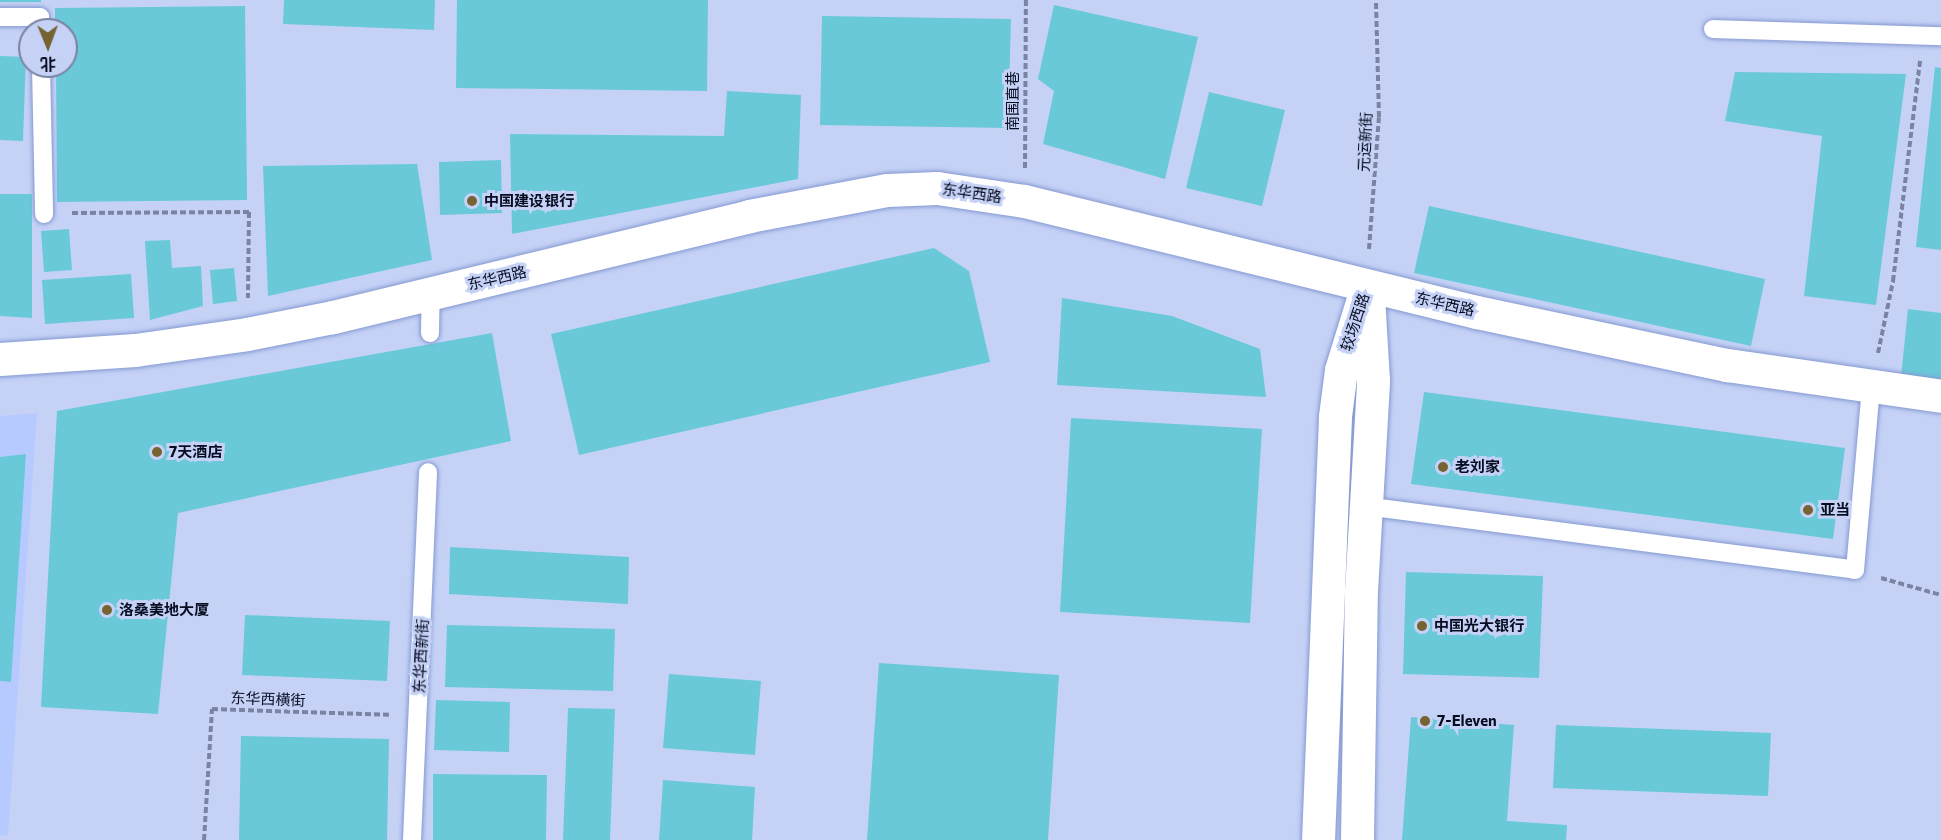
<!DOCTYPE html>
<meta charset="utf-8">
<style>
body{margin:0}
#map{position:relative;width:1941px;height:840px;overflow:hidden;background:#c5d2f6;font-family:Commissioner,"Noto Sans SC",sans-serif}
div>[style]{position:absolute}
.built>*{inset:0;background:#b7caff}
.building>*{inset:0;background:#69c9d9}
.path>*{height:4px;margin-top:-2px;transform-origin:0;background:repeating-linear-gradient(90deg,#7a84a2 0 6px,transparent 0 9px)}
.roads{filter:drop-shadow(0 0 2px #8599d2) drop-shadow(0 0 2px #8599d2)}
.lane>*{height:18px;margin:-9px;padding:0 9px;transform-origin:9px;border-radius:9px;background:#fff}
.secondary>*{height:33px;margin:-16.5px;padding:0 16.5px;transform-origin:16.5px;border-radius:16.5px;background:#fff}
.dots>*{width:16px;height:16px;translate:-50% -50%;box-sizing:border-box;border:3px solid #c5d2f6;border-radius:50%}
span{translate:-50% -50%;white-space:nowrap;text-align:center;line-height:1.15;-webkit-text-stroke:6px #c5d2f6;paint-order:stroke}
.street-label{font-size:15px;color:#070c21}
.poi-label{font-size:15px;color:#070c21;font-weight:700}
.left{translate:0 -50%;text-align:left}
.north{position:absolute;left:18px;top:18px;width:60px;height:60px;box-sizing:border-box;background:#c5d2f6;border:2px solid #7983a1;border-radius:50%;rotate:179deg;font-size:16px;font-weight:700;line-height:24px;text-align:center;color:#070c21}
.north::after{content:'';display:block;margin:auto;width:21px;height:27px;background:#766332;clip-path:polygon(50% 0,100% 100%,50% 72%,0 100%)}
</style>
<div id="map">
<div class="built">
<i style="clip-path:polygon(37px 413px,8px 836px,0 835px,0 416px)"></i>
</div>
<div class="building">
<i style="clip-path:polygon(0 0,41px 0,41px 2px,0 2px)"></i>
<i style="clip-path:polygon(284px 0,435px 0,434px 30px,283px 24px)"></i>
<i style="clip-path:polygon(457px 0,708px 0,707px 91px,456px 88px)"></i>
<i style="clip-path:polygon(1054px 5px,1198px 37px,1165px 179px,1043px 144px,1054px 91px,1038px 79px)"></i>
<i style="clip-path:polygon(245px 6px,247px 200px,57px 202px,56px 66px,66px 66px,66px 30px,55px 30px,55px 8px)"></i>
<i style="clip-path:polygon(822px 16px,1011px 19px,1008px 128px,820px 125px)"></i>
<i style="clip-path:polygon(0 56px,26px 57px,23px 141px,0 140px)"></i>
<i style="clip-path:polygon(1935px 67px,1941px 68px,1941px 250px,1916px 247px)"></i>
<i style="clip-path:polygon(1735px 72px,1906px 74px,1876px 305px,1804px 296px,1822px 136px,1725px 121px)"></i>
<i style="clip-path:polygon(727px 91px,801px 95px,798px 179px,512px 234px,510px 134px,724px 136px)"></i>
<i style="clip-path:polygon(1209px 92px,1285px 110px,1262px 206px,1186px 188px)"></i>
<i style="clip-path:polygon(501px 160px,502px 213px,440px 215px,439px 162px)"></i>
<i style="clip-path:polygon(417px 164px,432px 260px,268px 296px,263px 166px)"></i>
<i style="clip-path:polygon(0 194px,32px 194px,32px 318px,0 316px)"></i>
<i style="clip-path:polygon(1429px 206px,1765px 279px,1751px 346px,1414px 273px)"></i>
<i style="clip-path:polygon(69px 229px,72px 270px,44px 272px,41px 231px)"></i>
<i style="clip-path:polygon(170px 240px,172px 268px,201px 266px,203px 306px,150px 320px,145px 241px)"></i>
<i style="clip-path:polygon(934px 248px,969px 271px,990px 362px,579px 455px,551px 334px)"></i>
<i style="clip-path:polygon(234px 268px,237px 301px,213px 304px,210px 270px)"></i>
<i style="clip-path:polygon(131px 274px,134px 318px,45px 324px,42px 280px)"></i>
<i style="clip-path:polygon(1062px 298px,1172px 316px,1260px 349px,1266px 397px,1057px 385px)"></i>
<i style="clip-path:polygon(1908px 309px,1941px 313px,1941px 382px,1901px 377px)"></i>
<i style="clip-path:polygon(492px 333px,511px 441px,178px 513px,158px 714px,41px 707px,57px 411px)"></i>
<i style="clip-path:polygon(1424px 392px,1845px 448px,1833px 539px,1411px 484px)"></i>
<i style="clip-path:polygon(1071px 418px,1262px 429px,1250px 623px,1060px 612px)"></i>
<i style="clip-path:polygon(26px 454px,11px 682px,0 681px,0 457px)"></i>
<i style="clip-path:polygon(450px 547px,629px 557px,628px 604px,449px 594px)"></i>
<i style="clip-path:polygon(1406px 572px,1543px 576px,1539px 678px,1403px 674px)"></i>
<i style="clip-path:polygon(245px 615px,390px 621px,387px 681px,242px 675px)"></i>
<i style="clip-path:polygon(447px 625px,615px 629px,613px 691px,445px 687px)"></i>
<i style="clip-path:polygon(879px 663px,1059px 675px,1048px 840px,867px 840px)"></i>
<i style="clip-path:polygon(669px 674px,761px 681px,755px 755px,663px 748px)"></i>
<i style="clip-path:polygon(436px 700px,510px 702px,509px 752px,434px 750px)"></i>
<i style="clip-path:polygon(568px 708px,615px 709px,610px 840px,563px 840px)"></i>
<i style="clip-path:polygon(1411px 717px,1514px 725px,1507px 821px,1567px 825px,1566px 840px,1402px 840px)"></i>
<i style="clip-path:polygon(1556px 725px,1771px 733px,1768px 796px,1553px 788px)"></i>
<i style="clip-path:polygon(241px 736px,389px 739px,387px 840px,239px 840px)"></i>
<i style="clip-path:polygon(433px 774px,547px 775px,546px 840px,433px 840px)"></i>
<i style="clip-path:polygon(663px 780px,755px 787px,752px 840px,659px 840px)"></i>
</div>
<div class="path">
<i style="left:1025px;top:168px;width:168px;rotate:-89.7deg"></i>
<i style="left:72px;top:213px;width:177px;rotate:-0.3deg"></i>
<i style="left:249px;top:212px;width:86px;rotate:90.7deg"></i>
<i style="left:1369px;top:249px;width:132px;rotate:-85.7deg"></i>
<i style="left:1379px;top:117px;width:117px;rotate:-91.5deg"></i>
<i style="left:1878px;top:353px;width:74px;rotate:-78.2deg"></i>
<i style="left:1893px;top:281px;width:222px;rotate:-83deg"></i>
<i style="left:1881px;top:578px;width:62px;rotate:15.8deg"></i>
<i style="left:204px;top:840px;width:131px;rotate:-86.5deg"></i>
<i style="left:212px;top:709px;width:177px;rotate:1.9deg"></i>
</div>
<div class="roads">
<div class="lane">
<i style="left:0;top:17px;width:40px"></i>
<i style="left:40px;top:17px;width:13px;rotate:90deg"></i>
<i style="left:1713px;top:29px;width:228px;rotate:1.8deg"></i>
<i style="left:41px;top:66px;width:148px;rotate:88.8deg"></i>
<i style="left:430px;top:333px;width:39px;rotate:-89deg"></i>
<i style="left:1365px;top:506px;width:494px;rotate:7.4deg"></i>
<i style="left:1855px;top:570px;width:185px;rotate:-85deg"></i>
<i style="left:412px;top:840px;width:368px;rotate:-87.5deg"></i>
</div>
<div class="secondary">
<i style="left:0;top:359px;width:135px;rotate:-3.8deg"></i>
<i style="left:135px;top:350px;width:113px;rotate:-8.1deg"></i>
<i style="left:247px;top:334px;width:88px;rotate:-11.2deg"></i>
<i style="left:333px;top:317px;width:428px;rotate:-13.6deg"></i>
<i style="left:749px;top:216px;width:140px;rotate:-10.7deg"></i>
<i style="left:887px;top:190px;width:50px;rotate:-2.3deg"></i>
<i style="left:937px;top:188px;width:88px;rotate:8.5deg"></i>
<i style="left:1024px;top:201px;width:466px;rotate:13.8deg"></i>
<i style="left:1477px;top:312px;width:256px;rotate:12deg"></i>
<i style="left:1727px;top:365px;width:216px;rotate:8.2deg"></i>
<i style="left:1318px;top:840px;width:424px;rotate:-87.7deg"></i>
<i style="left:1335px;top:416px;width:46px;rotate:-82.6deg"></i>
<i style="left:1341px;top:370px;width:88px;rotate:-72.8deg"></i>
<i style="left:1357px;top:840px;width:249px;rotate:-89.1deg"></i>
<i style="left:1361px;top:591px;width:211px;rotate:-86.7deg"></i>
<i style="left:1373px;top:380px;width:84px;rotate:-93.4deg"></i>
</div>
</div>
<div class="dots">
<i style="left:472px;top:201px;background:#766332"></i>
<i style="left:157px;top:452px;background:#766332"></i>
<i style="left:1443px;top:467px;background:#766332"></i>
<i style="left:1808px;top:510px;background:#766332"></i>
<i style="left:107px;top:610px;background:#766332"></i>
<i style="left:1422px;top:626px;background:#766332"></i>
<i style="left:1425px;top:721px;background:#766332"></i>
</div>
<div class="street-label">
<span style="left:1013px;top:101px;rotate:-90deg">南围直巷</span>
<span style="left:1365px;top:142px;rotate:-87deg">元运新街</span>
<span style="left:972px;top:193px;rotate:8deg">东华西路</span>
<span style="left:497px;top:278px;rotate:-13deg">东华西路</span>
<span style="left:1445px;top:304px;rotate:13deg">东华西路</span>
<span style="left:1355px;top:322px;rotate:-72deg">较场西路</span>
<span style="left:421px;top:656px;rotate:-87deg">东华西新街</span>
<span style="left:268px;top:699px;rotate:2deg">东华西横街</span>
</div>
<div class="poi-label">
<span class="left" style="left:484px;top:201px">中国建设银行</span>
<span class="left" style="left:169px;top:452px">7天酒店</span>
<span class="left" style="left:1455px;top:467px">老刘家</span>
<span class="left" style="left:1820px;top:510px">亚当</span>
<span class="left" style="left:119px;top:610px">洛桑美地大厦</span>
<span class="left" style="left:1434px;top:626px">中国光大银行</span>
<span class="left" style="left:1437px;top:721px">7-Eleven</span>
</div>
<div class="north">北</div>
</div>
